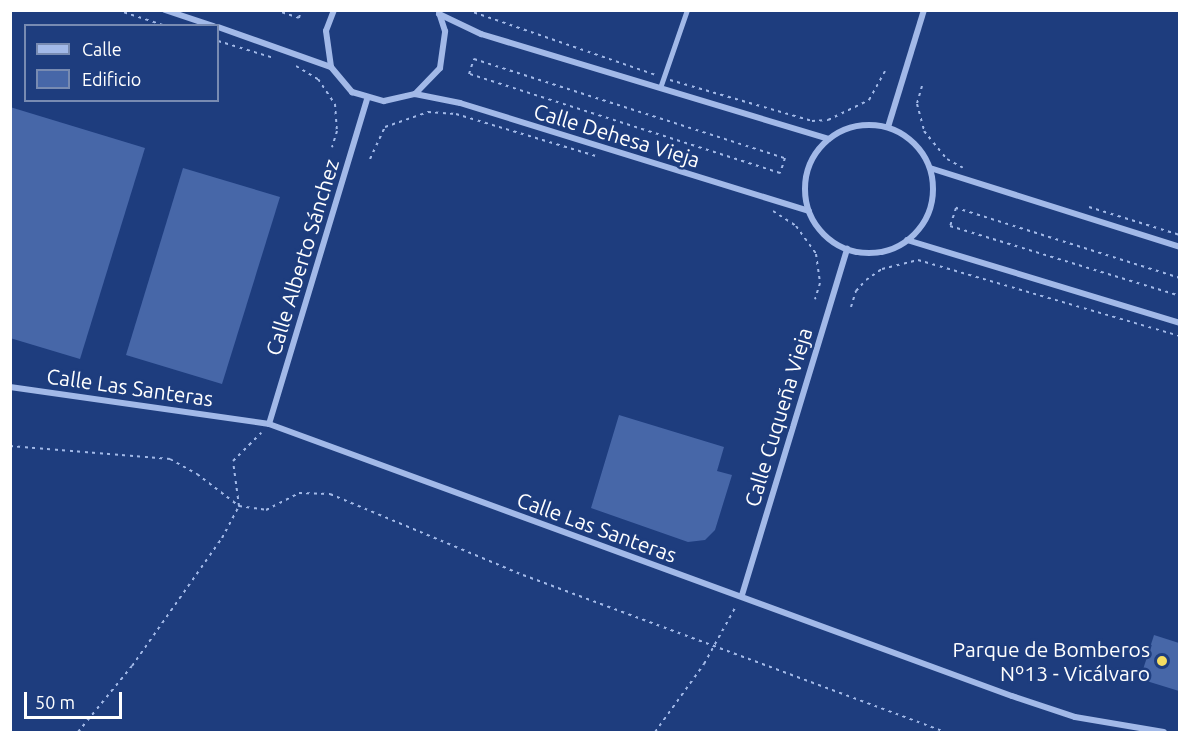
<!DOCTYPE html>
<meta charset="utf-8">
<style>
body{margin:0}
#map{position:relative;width:1190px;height:743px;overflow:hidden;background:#1e3d7e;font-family:Ubuntu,sans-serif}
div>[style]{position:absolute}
.building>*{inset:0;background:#4767a8}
.path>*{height:2px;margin-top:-1px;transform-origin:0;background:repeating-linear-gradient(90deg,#a2b9e8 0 3px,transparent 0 7.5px)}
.lane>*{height:4.5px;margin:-2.25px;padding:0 2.25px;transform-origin:2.25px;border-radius:2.25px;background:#a2b9e8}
.street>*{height:6px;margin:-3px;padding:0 3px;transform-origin:3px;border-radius:3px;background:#a2b9e8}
.street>.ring{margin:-3px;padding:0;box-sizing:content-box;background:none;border:6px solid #a2b9e8;border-radius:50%}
.dots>*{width:16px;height:16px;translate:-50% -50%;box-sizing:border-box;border:3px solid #1e3d7e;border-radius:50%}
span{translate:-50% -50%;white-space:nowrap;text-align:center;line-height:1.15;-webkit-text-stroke:5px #1e3d7e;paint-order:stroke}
.street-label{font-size:21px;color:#fff}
.poi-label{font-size:21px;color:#fff}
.right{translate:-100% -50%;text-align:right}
.frame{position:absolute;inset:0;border:12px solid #fff;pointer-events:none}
.legend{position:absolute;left:24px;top:24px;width:195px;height:78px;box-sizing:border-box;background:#1e3d7e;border:2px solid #788bb2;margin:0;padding:8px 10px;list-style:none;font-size:18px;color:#fff}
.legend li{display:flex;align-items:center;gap:12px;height:30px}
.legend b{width:30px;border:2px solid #788bb2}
.scale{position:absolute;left:24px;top:692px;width:98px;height:27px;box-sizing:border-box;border:3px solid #fff;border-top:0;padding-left:8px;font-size:18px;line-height:21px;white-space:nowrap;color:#fff;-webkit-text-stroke:4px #1e3d7e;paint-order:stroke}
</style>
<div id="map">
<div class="building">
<i style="clip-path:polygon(10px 107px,145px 148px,80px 359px,10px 338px)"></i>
<i style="clip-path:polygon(183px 168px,280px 197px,222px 384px,126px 355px)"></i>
<i style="clip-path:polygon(619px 415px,724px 447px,717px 471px,732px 475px,715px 530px,705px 540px,688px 542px,591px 508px)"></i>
<i style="clip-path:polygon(1154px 635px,1179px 643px,1179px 691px,1140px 679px)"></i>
</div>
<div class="path">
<i style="left:117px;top:10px;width:52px;rotate:18.1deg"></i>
<i style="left:275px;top:10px;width:25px;rotate:18deg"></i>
<i style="left:299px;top:18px;width:8px;rotate:-76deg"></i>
<i style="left:467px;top:10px;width:200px;rotate:19deg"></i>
<i style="left:218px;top:41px;width:59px;rotate:16.9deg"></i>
<i style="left:474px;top:59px;width:326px;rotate:17.7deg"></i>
<i style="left:785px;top:158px;width:16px;rotate:108deg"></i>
<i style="left:780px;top:173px;width:326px;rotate:-162.3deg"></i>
<i style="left:469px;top:74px;width:16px;rotate:-72deg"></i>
<i style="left:296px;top:66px;width:26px;rotate:31deg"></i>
<i style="left:318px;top:79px;width:30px;rotate:56deg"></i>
<i style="left:335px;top:104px;width:27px;rotate:86deg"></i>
<i style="left:337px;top:131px;width:17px;rotate:107deg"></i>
<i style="left:670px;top:80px;width:148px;rotate:16.1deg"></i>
<i style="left:812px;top:121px;width:16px;rotate:-4deg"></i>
<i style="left:828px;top:120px;width:46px;rotate:-26deg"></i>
<i style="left:869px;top:100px;width:33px;rotate:-61deg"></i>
<i style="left:922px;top:86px;width:19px;rotate:106deg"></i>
<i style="left:917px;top:104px;width:28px;rotate:75deg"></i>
<i style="left:924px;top:131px;width:36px;rotate:51deg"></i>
<i style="left:947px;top:159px;width:18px;rotate:29deg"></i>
<i style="left:370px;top:159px;width:35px;rotate:-65deg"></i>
<i style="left:385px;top:127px;width:46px;rotate:-19.2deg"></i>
<i style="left:428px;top:112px;width:28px;rotate:4deg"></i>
<i style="left:456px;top:114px;width:146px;rotate:16.7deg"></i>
<i style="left:1089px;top:207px;width:95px;rotate:17.1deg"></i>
<i style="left:773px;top:211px;width:27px;rotate:33deg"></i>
<i style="left:796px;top:226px;width:34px;rotate:54deg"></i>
<i style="left:816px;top:254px;width:29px;rotate:82deg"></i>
<i style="left:820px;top:283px;width:17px;rotate:107deg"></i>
<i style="left:1180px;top:278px;width:235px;rotate:-162.6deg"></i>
<i style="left:956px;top:208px;width:19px;rotate:108deg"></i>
<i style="left:950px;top:226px;width:240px;rotate:16.9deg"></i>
<i style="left:851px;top:307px;width:17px;rotate:-73deg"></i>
<i style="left:856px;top:291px;width:15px;rotate:-48deg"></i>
<i style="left:866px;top:280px;width:19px;rotate:-35deg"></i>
<i style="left:882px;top:269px;width:37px;rotate:-14deg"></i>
<i style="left:918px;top:260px;width:273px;rotate:16.2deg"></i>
<i style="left:10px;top:446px;width:161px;rotate:4.6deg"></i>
<i style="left:170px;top:459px;width:31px;rotate:29deg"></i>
<i style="left:197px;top:474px;width:53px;rotate:37.3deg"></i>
<i style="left:239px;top:506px;width:27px;rotate:8deg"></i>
<i style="left:266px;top:510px;width:37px;rotate:-27deg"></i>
<i style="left:299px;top:493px;width:31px;rotate:2deg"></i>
<i style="left:330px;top:494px;width:209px;rotate:22.8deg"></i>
<i style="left:523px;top:575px;width:450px;rotate:20.4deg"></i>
<i style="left:78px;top:732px;width:85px;rotate:-50.7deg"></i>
<i style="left:132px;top:666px;width:156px;rotate:-54.9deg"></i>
<i style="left:222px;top:538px;width:36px;rotate:-62deg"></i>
<i style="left:239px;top:506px;width:45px;rotate:-97.6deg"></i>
<i style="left:233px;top:461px;width:40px;rotate:-45deg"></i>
<i style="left:655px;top:732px;width:84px;rotate:-54.2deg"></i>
<i style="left:704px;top:664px;width:66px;rotate:-61.1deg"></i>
</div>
<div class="lane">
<i style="left:660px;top:88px;width:83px;rotate:-70.9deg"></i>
</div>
<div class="street">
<i style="left:165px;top:10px;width:51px;rotate:18.4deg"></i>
<i style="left:334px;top:10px;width:22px;rotate:111deg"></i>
<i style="left:326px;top:31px;width:36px;rotate:82deg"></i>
<i style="left:331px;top:67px;width:33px;rotate:50deg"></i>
<i style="left:352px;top:92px;width:33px;rotate:16deg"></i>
<i style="left:384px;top:101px;width:32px;rotate:-13deg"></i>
<i style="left:415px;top:94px;width:36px;rotate:-46deg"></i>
<i style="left:440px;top:68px;width:37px;rotate:-82deg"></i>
<i style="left:445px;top:31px;width:19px;rotate:-108deg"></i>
<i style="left:439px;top:14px;width:47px;rotate:25.5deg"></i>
<i style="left:481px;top:34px;width:363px;rotate:16.8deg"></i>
<i style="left:218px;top:27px;width:120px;rotate:19.5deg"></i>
<i style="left:415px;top:94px;width:46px;rotate:11.3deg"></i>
<i style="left:460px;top:103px;width:365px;rotate:17.2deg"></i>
<i class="ring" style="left:805px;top:125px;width:122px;height:122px"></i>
<i style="left:888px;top:127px;width:122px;rotate:-72.9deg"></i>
<i style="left:930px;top:168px;width:262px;rotate:17.5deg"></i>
<i style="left:907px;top:240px;width:285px;rotate:16.9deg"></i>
<i style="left:10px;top:387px;width:262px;rotate:8.1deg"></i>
<i style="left:269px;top:424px;width:791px;rotate:20.11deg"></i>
<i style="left:1012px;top:696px;width:66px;rotate:18.4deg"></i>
<i style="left:1075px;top:717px;width:90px;rotate:9.6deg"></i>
<i style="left:269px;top:424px;width:339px;rotate:-73.2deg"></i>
<i style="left:742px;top:595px;width:362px;rotate:-73.1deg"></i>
</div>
<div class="dots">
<i style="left:1162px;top:661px;background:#f6dd61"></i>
</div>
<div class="street-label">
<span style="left:617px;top:135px;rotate:17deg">Calle Dehesa Vieja</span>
<span style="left:302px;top:257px;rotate:-73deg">Calle Alberto Sánchez</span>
<span style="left:130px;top:387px;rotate:8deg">Calle Las Santeras</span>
<span style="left:778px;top:417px;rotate:-73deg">Calle Cuqueña Vieja</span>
<span style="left:597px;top:527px;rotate:20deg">Calle Las Santeras</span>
</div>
<div class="poi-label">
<span class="right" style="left:1150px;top:661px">Parque de Bomberos<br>Nº13 - Vicálvaro</span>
</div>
<div class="frame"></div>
<ul class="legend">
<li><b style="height:8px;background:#a2b9e8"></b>Calle</li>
<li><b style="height:16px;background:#4767a8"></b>Edificio</li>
</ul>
<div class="scale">50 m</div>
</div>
